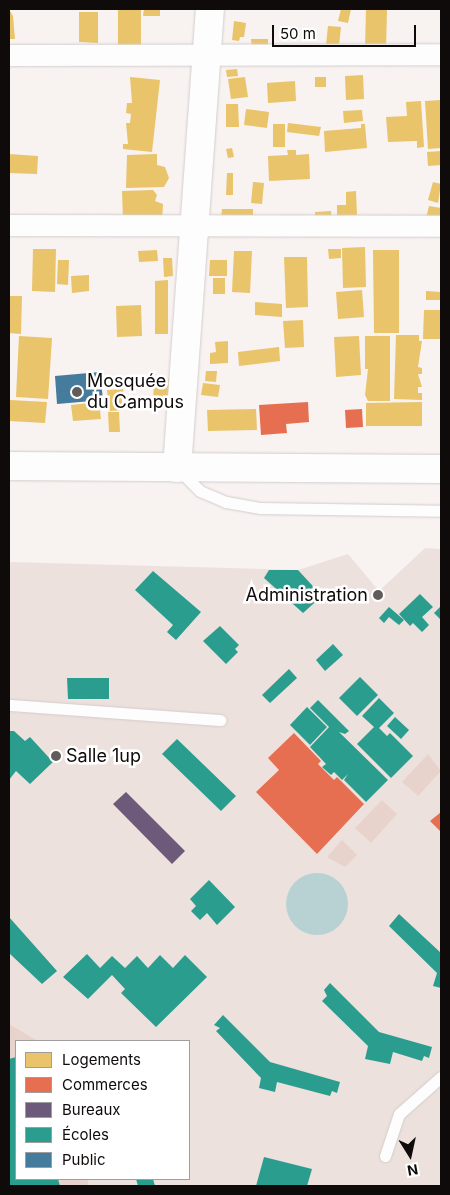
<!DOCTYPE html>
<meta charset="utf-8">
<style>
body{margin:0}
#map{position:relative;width:450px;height:1195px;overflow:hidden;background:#f8f2f1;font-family:Inter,sans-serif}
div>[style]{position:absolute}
.built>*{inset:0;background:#ede1dd}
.green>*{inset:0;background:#e8d3cc}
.water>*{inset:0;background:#b8d2d3}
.round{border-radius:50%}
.homes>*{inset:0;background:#e9c46a}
.shops>*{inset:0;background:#e76f51}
.offices>*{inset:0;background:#6d597a}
.schools>*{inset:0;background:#2a9d8f}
.public>*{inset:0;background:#457b9d}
.roads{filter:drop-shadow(0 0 1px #d2cdcc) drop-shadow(0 0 1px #d2cdcc)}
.service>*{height:11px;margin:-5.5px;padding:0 5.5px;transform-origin:5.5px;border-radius:5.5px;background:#fefdfd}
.minor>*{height:21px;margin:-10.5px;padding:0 10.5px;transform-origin:10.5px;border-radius:10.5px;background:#fefdfd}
.tertiary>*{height:28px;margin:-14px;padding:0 14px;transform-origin:14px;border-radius:14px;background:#fefdfd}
.dots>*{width:14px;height:14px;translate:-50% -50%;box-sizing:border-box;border:2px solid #fff;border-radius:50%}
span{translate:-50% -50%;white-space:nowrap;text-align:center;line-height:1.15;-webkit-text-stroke:5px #fff;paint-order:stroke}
.poi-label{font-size:18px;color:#0e0b0a}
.left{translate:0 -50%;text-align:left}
.right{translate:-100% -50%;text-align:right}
.frame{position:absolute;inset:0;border:10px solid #0e0b0a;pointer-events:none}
.legend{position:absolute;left:15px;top:1040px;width:175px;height:140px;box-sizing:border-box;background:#fff;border:1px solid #9f9d9d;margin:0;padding:6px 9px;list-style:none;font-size:15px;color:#0e0b0a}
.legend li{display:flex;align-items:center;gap:10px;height:25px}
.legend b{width:25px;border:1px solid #9f9d9d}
.north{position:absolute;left:385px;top:1130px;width:50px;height:50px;-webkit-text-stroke:4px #fff;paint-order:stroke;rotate:170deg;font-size:14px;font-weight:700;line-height:20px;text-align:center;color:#0e0b0a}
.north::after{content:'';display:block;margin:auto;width:18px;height:22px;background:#0e0b0a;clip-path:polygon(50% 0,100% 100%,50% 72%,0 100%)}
.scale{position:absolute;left:272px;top:25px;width:144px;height:22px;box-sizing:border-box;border:2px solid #0e0b0a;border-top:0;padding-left:6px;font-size:15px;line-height:18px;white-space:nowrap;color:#0e0b0a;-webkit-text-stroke:4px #fff;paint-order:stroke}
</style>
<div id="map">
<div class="built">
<i style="clip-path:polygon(evenodd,425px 548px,441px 549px,441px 1186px,9px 1186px,9px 562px,298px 570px,348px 554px,379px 591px,425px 548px,16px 1041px,189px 1041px,189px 1179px,16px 1179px,16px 1041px)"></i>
</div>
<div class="green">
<i style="clip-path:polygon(428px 754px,441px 771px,418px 796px,402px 782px)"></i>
<i style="clip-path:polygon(382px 800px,397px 814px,371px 843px,355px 828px)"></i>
<i style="clip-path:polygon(342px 840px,357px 855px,345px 867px,327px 857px)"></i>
<i style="clip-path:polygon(9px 1024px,38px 1041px,16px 1041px,16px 1179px,87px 1179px,89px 1186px,9px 1186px)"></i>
</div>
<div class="water">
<i class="round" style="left:286px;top:873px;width:62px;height:62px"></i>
</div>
<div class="homes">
<i style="clip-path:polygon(9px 9px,13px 16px,15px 39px,9px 39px)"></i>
<i style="clip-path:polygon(118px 9px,141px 9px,141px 49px,118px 49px)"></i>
<i style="clip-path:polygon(144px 9px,160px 9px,160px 16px,143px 16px)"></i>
<i style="clip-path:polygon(341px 9px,351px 9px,348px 23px,338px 21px)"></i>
<i style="clip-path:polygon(366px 9px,387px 9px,386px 50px,365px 50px)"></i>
<i style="clip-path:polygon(79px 12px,98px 12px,98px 43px,79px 42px)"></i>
<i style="clip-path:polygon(234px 21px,246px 23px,244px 37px,240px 37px,239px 41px,232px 40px)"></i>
<i style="clip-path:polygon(328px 26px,341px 27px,339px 46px,326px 45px)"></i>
<i style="clip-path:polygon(251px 39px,268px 39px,268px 48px,252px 49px)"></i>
<i style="clip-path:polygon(237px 69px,238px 76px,227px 77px,226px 70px)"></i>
<i style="clip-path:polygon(363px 75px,364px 99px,346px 100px,345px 76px)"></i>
<i style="clip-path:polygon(130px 77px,160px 80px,152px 152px,123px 149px,123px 144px,128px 144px,126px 123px,130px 123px,131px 114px,126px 113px,127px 103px,132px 103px)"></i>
<i style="clip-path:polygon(245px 77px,248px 97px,231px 99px,228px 79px)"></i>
<i style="clip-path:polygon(315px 77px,326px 77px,326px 87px,315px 87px)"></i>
<i style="clip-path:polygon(295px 81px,296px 101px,268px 103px,267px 83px)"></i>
<i style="clip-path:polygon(441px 100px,441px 148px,428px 149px,425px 101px)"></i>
<i style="clip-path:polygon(421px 101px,424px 147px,417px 148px,417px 141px,388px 142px,386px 117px,407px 116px,406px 102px)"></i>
<i style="clip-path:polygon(226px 104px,238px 104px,239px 127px,226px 127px)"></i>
<i style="clip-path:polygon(246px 109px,269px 112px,267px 128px,244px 125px)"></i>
<i style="clip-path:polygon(362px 110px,363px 121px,344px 123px,343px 111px)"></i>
<i style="clip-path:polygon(288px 123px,321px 127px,319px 136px,287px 132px)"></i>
<i style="clip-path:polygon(273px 124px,285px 124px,285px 147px,273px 147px)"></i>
<i style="clip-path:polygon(361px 124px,365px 124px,367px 148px,325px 152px,324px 131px,361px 128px)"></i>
<i style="clip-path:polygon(232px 148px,234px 157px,228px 158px,226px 149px)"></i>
<i style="clip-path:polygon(287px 150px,296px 150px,296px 155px,309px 154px,310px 179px,269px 181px,268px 156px,288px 155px)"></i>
<i style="clip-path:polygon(441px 151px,441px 165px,428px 166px,427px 152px)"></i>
<i style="clip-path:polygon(9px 154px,38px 156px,37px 174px,9px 173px)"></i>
<i style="clip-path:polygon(157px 154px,157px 165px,165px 167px,169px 178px,164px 187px,126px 188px,127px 155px)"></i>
<i style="clip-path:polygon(227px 173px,233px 173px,233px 195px,226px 195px)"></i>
<i style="clip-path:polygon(253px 182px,264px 183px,262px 204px,251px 203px)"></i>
<i style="clip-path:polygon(433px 182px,441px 184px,438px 203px,428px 200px)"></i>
<i style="clip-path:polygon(153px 190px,157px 195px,155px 201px,163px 204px,162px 221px,123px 221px,122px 191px)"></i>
<i style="clip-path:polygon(356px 191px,357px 215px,337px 216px,337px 205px,346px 205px,346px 192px)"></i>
<i style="clip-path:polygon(429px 206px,441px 208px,439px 221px,426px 218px)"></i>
<i style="clip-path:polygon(222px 209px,253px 209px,253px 219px,221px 218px)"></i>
<i style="clip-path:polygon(331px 211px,332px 223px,315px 224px,315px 212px)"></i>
<i style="clip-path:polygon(365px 247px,366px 287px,343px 288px,342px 248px)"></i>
<i style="clip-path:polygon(33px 249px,56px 249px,55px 292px,32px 291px)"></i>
<i style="clip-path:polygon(328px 249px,341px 249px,341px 258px,329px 259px)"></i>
<i style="clip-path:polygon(157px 250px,158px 261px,139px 262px,138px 251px)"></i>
<i style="clip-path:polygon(373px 250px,399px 250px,399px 333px,374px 333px)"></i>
<i style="clip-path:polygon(234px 251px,252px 251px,250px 293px,232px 292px)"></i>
<i style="clip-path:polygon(284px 257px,307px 257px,308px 307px,286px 308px)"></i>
<i style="clip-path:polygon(163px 258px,172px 258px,173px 276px,164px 277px)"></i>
<i style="clip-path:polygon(58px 260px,69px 260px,68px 285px,57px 284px)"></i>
<i style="clip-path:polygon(210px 260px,227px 260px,227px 276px,209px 276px)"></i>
<i style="clip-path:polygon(89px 275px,89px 291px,72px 293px,71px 276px)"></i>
<i style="clip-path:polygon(213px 278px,225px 278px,225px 294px,213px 294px)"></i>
<i style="clip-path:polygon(168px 280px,168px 334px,155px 334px,155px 281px)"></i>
<i style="clip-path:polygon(362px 290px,364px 317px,338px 319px,336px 292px)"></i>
<i style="clip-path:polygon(426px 291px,441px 292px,441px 300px,426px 300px)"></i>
<i style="clip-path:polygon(9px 296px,22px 296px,21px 334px,9px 333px)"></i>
<i style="clip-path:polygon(255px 302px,282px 304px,282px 317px,255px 315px)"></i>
<i style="clip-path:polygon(141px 305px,142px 336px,117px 337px,116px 306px)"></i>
<i style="clip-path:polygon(424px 310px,441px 310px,441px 339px,423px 339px)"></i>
<i style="clip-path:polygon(303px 320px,304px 347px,285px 348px,283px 321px)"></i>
<i style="clip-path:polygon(396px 335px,419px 335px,419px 341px,422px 341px,418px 367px,422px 368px,422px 374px,418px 374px,422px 387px,418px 387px,418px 393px,422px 393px,422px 400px,394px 399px)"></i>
<i style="clip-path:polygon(19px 336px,52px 338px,48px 399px,16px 397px)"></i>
<i style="clip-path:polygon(359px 336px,361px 375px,336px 377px,334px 337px)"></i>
<i style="clip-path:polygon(365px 336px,390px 336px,390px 401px,368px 401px,365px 395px,368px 369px,365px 369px)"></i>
<i style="clip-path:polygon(228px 341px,228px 363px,210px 364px,210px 353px,216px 352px,215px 342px)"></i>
<i style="clip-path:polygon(279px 347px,280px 361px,239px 366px,238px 352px)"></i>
<i style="clip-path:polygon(206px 371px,217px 371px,216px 382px,205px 381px)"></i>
<i style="clip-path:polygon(154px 379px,171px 379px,171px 405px,153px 404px)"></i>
<i style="clip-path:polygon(203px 383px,220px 385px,218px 397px,201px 395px)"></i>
<i style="clip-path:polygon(123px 389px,125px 410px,109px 411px,107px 390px)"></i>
<i style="clip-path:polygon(10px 400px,47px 402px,45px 423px,9px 421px)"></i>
<i style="clip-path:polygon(99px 402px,101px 419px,73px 421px,71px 405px)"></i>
<i style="clip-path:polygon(422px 402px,422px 426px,366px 426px,366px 403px)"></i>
<i style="clip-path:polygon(256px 409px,257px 430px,208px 431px,207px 410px)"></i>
<i style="clip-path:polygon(108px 412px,119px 412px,120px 432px,109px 432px)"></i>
</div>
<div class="shops">
<i style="clip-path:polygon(308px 402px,309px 422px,286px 424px,287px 433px,261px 435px,259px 405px)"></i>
<i style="clip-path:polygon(362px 409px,363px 427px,346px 428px,345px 410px)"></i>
<i style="clip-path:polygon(294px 733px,321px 761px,318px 764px,334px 780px,337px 777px,364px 804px,317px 854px,256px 792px,279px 770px,268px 758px)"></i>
<i style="clip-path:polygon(441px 812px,441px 832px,430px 821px)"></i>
</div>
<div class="offices">
<i style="clip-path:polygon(126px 792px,185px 851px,172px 864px,113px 804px)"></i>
</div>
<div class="schools">
<i style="clip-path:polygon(269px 570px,298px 570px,322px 596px,303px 613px,264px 578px)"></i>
<i style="clip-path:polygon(153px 571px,201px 612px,176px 640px,167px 632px,173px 625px,135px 590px)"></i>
<i style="clip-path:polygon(420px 594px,433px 607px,422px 617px,429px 625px,422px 632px,413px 623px,410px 626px,399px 614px)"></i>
<i style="clip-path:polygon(441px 606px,441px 620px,434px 613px)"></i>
<i style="clip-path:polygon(389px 607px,404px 620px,399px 625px,389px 617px,384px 623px,379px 618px)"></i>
<i style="clip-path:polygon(220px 626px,239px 645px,235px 649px,238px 652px,226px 664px,203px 641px)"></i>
<i style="clip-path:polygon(333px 644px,343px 655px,325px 671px,316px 660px)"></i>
<i style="clip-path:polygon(289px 669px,297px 678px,270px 703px,262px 695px)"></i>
<i style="clip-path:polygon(360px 677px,378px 695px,357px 716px,339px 698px)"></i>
<i style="clip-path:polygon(67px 678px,109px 678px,109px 699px,68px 699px)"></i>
<i style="clip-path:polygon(379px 698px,394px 713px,379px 728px,387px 736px,390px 733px,413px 756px,391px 778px,357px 744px,374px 727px,362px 716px)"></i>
<i style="clip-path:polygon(318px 700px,349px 731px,345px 734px,339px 732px,388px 780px,366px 802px,344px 780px,348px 774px,342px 780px,334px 772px,331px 775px,322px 767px,326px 764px,310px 747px,329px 727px,310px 708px)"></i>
<i style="clip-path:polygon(307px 707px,327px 727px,310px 745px,290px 725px)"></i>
<i style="clip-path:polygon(395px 717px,409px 730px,401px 739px,387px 726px)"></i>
<i style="clip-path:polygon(9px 731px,14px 731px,25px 741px,30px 737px,53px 762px,30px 784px,16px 771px,9px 780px)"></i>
<i style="clip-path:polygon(177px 739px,236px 796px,221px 811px,162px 754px)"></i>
<i style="clip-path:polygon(209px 880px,235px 907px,217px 925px,207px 913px,200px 920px,191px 911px,196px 906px,190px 899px)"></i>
<i style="clip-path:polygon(399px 914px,441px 953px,441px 988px,433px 986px,437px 973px,389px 926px)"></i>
<i style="clip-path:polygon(9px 917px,57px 971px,42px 984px,9px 953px)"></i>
<i style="clip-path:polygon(87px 954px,100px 968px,112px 956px,125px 968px,137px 956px,148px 968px,160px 955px,173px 968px,185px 955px,207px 977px,156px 1027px,121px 993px,125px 989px,112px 975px,88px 999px,63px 977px)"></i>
<i style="clip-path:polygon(330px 983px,379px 1032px,432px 1047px,429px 1058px,424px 1056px,422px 1061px,393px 1052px,390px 1064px,365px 1059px,368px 1046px,322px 1001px,327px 996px,324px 990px)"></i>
<i style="clip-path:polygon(223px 1015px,270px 1062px,340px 1082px,337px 1093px,332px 1091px,330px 1096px,277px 1082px,275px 1092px,259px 1088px,261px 1078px,216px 1031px,220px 1028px,214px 1025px)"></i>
<i style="clip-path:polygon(16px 1057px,16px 1179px,58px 1179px,60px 1186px,9px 1186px,9px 1059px)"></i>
<i style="clip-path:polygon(264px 1157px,312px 1169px,307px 1186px,256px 1186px)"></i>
<i style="clip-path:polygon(136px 1179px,153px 1179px,155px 1186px,138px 1186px)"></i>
</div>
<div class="public">
<i style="clip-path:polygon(100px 372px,103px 400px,57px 404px,55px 376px)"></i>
</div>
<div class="roads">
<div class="service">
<i style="left:178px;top:469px;width:31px;rotate:45deg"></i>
<i style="left:200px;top:491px;width:28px;rotate:23deg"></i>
<i style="left:226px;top:502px;width:35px;rotate:10deg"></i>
<i style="left:260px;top:508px;width:181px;rotate:0.9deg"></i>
<i style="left:9px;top:705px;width:212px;rotate:4.1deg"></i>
<i style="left:385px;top:1156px;width:44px;rotate:-71.6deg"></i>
<i style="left:399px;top:1114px;width:56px;rotate:-41.4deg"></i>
</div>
<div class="minor">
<i style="left:9px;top:55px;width:432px;rotate:-0.1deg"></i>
<i style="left:9px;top:225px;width:432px;rotate:0.1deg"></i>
</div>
<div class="tertiary">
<i style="left:9px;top:466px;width:432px;rotate:0.4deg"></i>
<i style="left:177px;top:468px;width:460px;rotate:-85.9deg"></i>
</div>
</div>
<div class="dots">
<i style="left:77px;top:392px;background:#605c5b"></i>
<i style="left:378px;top:595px;background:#605c5b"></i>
<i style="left:56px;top:756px;background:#605c5b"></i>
</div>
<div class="poi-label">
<span class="left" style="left:87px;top:392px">Mosquée<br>du Campus</span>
<span class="right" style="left:368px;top:595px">Administration</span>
<span class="left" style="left:66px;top:756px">Salle 1up</span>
</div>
<div class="frame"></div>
<ul class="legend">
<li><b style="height:14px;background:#e9c46a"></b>Logements</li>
<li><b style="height:14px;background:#e76f51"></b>Commerces</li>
<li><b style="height:14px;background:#6d597a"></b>Bureaux</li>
<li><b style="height:14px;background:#2a9d8f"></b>Écoles</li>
<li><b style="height:14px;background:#457b9d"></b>Public</li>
</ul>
<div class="north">N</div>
<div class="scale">50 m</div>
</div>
